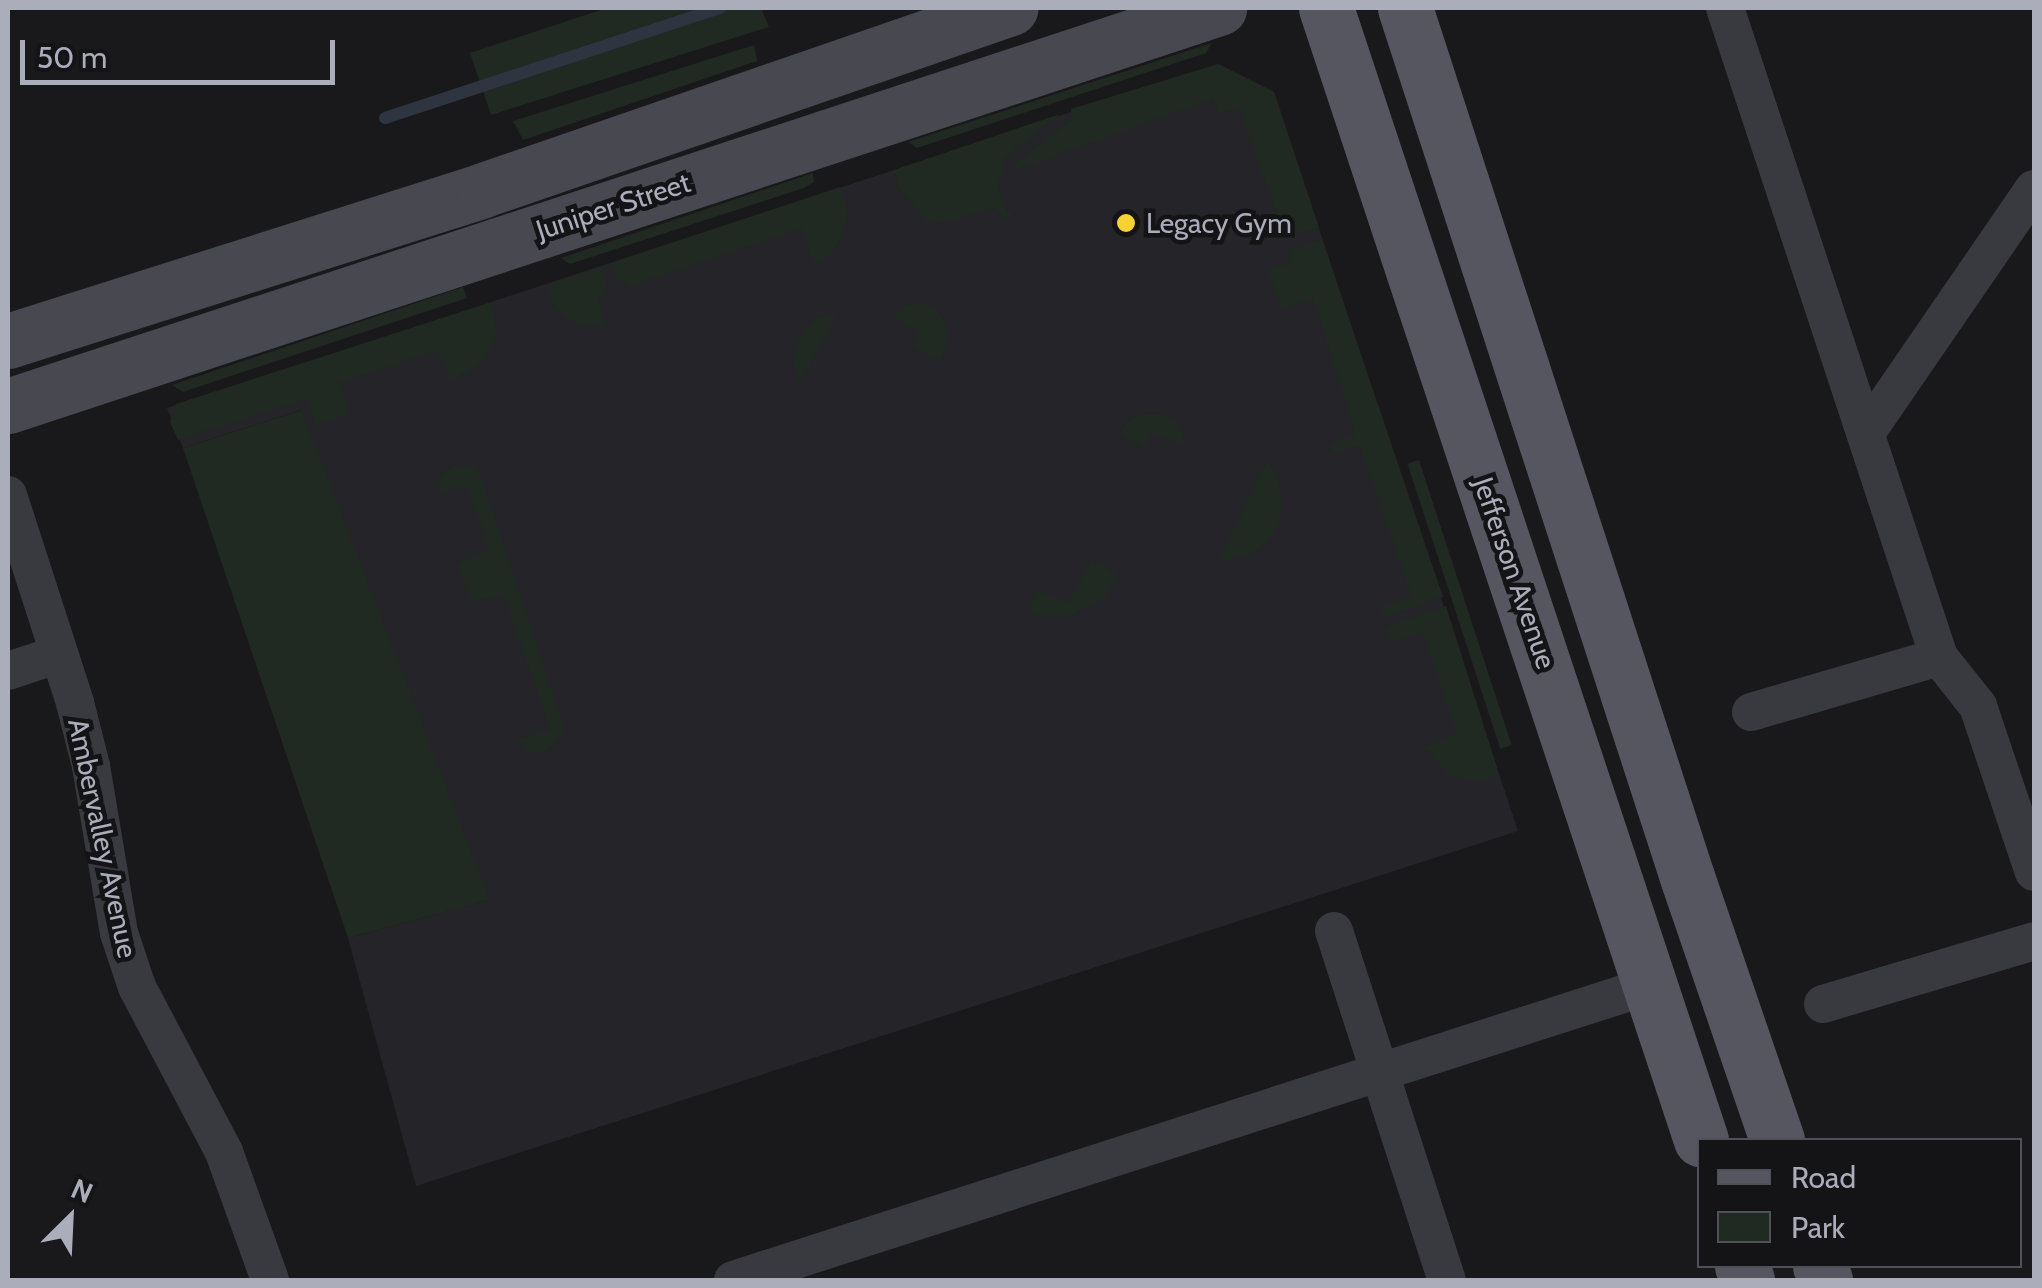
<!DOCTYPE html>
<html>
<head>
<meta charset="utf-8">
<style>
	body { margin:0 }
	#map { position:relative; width:2042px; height:1288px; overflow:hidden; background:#19191b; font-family:Cabin,sans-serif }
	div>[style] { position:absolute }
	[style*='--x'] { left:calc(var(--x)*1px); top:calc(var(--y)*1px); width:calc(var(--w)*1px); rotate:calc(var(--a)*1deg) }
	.built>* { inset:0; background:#252428 }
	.green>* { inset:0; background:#202922; transform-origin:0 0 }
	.stream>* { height:12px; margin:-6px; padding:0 6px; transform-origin:6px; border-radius:6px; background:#2e3540 }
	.street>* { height:38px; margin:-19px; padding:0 19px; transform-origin:19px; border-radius:19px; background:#393a40 }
	.secondary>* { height:55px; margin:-27.5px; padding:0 27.5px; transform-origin:27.5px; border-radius:27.5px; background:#474850 }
	.primary>* { height:55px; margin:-27.5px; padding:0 27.5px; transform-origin:27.5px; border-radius:27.5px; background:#55565f }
	.dots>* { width:28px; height:28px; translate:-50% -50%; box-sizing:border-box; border:5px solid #141316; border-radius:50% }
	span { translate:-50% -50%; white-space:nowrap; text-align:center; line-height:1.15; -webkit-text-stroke:9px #141316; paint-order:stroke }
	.street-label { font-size:28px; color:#abadbb }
	.poi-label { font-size:28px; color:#abadbb }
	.left { translate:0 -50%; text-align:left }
	.frame { position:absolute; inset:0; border:10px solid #abadbb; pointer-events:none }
	.legend { position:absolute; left:1697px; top:1138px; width:325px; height:130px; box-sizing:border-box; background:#141316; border:2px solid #505158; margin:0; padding:12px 18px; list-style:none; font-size:30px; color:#abadbb }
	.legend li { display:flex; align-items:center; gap:20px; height:50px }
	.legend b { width:50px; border:2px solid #505158 }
	.north { position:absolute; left:20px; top:1168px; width:100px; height:100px; -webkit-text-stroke:8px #141316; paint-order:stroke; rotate:24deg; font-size:28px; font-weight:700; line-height:40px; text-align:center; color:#abadbb }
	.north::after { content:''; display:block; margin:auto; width:35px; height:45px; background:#abadbb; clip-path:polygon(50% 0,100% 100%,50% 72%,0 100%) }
	.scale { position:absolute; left:20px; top:40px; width:315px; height:45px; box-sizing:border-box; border:5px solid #abadbb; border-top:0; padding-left:12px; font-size:30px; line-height:35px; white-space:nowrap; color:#abadbb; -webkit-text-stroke:8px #141316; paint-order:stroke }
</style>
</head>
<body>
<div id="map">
	<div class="built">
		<div style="clip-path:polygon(1218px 64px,1274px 92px,1518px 831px,416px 1186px,348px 938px,489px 900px,301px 410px,183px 448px,167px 408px)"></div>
	</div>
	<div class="green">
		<div style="clip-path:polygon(607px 8px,761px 8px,769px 27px,491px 115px,470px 53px)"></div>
		<div style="clip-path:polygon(1212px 43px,1206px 53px,917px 148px,908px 142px)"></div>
		<div style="clip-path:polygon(754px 45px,757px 61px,523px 140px,513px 121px)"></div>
		<div style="clip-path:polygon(1218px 64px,1274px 92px,1319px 228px,1285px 238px,1239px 107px,1220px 113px,1212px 99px,1016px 170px,1015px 163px,1072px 120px,1071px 109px)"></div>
		<div style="clip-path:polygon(1060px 114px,1002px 161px,1004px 172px,997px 184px,1007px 212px,1016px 214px,1004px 219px,994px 208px,941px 223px,926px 220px,898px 187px,894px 170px)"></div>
		<div style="clip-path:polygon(813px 173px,814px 182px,804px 188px,570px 264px,561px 258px)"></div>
		<div style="clip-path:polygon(840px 187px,848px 209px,845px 230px,831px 255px,817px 261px,812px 261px,802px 228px,630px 287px,616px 279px,611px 263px)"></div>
		<div style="clip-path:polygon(1322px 239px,1443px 597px,1383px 618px,1380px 608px,1411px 595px,1360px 446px,1333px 454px,1329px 444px,1356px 435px,1313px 298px,1282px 310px,1267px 270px,1292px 262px,1290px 250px)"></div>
		<div style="clip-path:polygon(603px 267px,607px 288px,599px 299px,605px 326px,579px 325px,562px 315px,552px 303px,547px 285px)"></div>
		<div style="clip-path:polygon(463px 287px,467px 298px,183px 392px,172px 385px)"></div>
		<div style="clip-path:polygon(492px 302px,497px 332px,491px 348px,481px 364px,451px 381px,438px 351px,340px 383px,350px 413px,315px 425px,306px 399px,178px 440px,170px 422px,176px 404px)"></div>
		<div style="clip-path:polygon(918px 302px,935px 309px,944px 321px,948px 334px,942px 360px,912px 347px,918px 331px,892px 317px,905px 306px)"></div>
		<div style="clip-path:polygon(833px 314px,836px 317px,799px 384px,793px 360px,799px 338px,814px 319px)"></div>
		<div style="clip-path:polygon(302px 410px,490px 900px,348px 938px,183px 448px)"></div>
		<div style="clip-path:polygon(1143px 413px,1162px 414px,1180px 425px,1184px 433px,1181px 445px,1152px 433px,1144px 449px,1119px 433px,1131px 418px)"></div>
		<div style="clip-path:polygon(1268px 458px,1281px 489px,1282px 517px,1271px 539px,1255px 552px,1217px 563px)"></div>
		<div style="left:1419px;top:460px;width:300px;height:12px;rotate:72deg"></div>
		<div style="clip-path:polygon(453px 466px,473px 466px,480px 474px,564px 727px,559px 741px,543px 753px,531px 752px,516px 740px,550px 729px,503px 594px,472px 602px,457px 564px,489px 550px,467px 486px,440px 493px,438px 478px)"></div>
		<div style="clip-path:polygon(1091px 559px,1118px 575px,1106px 597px,1067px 617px,1048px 618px,1029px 610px,1036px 591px,1068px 603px)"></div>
		<div style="clip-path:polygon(1446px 606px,1499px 774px,1480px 781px,1448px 775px,1424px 747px,1457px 734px,1423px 632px,1391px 641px,1386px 627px)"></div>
	</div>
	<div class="stream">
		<div style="--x:385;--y:118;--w:353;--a:-18.2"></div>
	</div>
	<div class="street">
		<div style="--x:1725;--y:8;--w:683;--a:71.75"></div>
		<div style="--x:1939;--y:657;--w:63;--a:51.5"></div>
		<div style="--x:1978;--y:706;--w:175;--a:71.4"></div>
		<div style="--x:1866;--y:433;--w:296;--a:-55.5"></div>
		<div style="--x:8;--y:495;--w:219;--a:72.1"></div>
		<div style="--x:75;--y:703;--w:65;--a:75.7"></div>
		<div style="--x:91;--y:766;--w:169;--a:80.5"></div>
		<div style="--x:119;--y:933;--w:57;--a:71.6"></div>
		<div style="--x:137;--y:987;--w:187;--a:62.2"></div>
		<div style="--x:224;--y:1152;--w:136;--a:70.2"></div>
		<div style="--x:8;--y:671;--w:54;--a:-18.4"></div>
		<div style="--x:1751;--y:712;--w:196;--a:-16.3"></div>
		<div style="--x:1334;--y:931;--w:367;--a:72.1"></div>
		<div style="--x:1823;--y:1004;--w:220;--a:-16.6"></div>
		<div style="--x:733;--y:1280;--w:964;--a:-17.81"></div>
	</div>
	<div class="secondary">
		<div style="--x:8;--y:341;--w:498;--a:-17.6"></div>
		<div style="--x:483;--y:190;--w:558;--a:-19.02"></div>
		<div style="--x:8;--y:406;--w:1275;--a:-18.19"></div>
	</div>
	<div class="primary">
		<div style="--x:1326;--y:8;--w:1192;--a:71.67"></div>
		<div style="--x:1405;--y:8;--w:914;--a:72.02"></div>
		<div style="--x:1687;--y:877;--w:278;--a:71.1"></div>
		<div style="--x:1742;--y:1266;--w:15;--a:70"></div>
		<div style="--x:1820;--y:1266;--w:15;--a:70"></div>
	</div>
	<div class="dots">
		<div style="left:1126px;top:223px;background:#f8d133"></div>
	</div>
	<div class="street-label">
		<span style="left:613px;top:206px;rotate:-18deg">Juniper Street</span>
		<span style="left:1515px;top:573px;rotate:71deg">Jefferson Avenue</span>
		<span style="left:103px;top:838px;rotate:78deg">Ambervalley Avenue</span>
	</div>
	<div class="poi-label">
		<span class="left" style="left:1146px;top:223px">Legacy Gym</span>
	</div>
	<div class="frame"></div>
	<ul class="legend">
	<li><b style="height:12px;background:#55565f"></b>Road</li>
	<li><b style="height:28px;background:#202922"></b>Park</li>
	</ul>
	<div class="north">N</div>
	<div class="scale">50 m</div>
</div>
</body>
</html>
